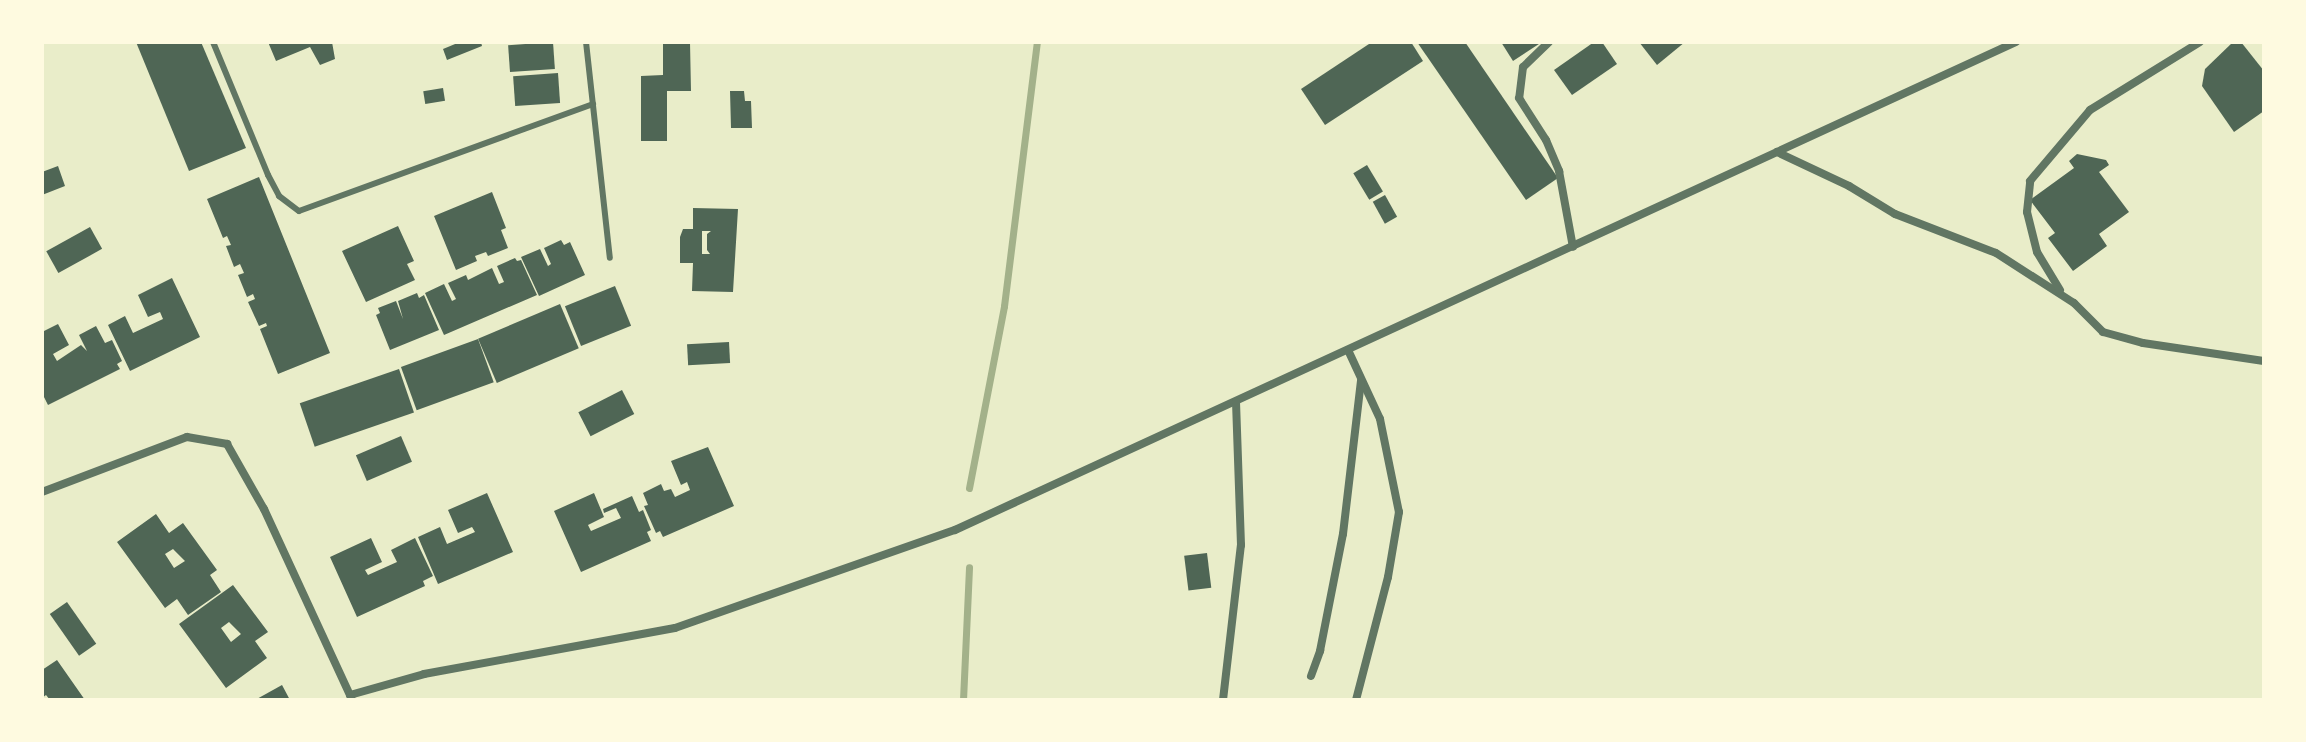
<!DOCTYPE html>
<html>
<head>
<meta charset="utf-8">
<style>
	body { margin:0 }
	#map { position:relative; width:2306px; height:742px; overflow:hidden; background:#e9edc9; font-family:Quicksand,sans-serif }
	div>[style] { position:absolute }
	[style*='--x'] { left:calc(var(--x)*1px); top:calc(var(--y)*1px); width:calc(var(--w)*1px); rotate:calc(var(--a)*1deg) }
	.stream>* { height:7px; margin:-3.5px; padding:0 3.5px; transform-origin:3.5px; border-radius:3.5px; background:#a3b18a }
	.building>* { inset:0; background:#4f6655; transform-origin:0 0 }
	.service>* { height:6px; margin:-3px; padding:0 3px; transform-origin:3px; border-radius:3px; background:#617663 }
	.minor>* { height:8px; margin:-4px; padding:0 4px; transform-origin:4px; border-radius:4px; background:#617663 }
	span { translate:-50% -50%; white-space:nowrap; text-align:center; line-height:1.15; -webkit-text-stroke:8px #fefae0; paint-order:stroke }
	.frame { position:absolute; inset:0; border:44px solid #fefae0; pointer-events:none }
</style>
</head>
<body>
<div id="map">
	<div class="stream">
		<div style="--x:969;--y:488;--w:185;--a:-79.1"></div>
		<div style="--x:1004;--y:306;--w:266;--a:-82.9"></div>
		<div style="--x:963;--y:700;--w:133;--a:-87.4"></div>
	</div>
	<div class="building">
		<div style="clip-path:polygon(136px 42px,201px 42px,246px 148px,189px 171px)"></div>
		<div style="clip-path:polygon(268px 42px,332px 42px,335px 59px,320px 65px,310px 47px,276px 61px)"></div>
		<div style="clip-path:polygon(460px 42px,481px 42px,482px 46px,447px 60px,443px 49px)"></div>
		<div style="left:553px;top:42px;width:27px;height:45px;rotate:86deg"></div>
		<div style="clip-path:polygon(663px 42px,690px 42px,691px 91px,667px 91px,667px 141px,641px 141px,641px 76px,663px 75px)"></div>
		<div style="clip-path:polygon(1372px 42px,1411px 42px,1423px 61px,1325px 125px,1301px 89px)"></div>
		<div style="clip-path:polygon(1417px 42px,1465px 42px,1558px 178px,1526px 200px)"></div>
		<div style="clip-path:polygon(1501px 42px,1542px 42px,1513px 61px)"></div>
		<div style="clip-path:polygon(1594px 42px,1602px 42px,1617px 64px,1572px 95px,1554px 70px)"></div>
		<div style="clip-path:polygon(1639px 42px,1685px 42px,1657px 65px)"></div>
		<div style="clip-path:polygon(2233px 42px,2241px 42px,2264px 71px,2264px 111px,2234px 132px,2202px 86px,2205px 69px)"></div>
		<div style="left:558px;top:73px;width:30px;height:45px;rotate:86deg"></div>
		<div style="left:443px;top:88px;width:13px;height:20px;rotate:81deg"></div>
		<div style="clip-path:polygon(730px 91px,744px 91px,745px 101px,751px 101px,752px 128px,731px 128px)"></div>
		<div style="clip-path:polygon(2077px 154px,2106px 160px,2109px 165px,2099px 172px,2129px 212px,2099px 234px,2107px 246px,2073px 271px,2048px 238px,2055px 233px,2030px 200px,2074px 168px,2069px 161px)"></div>
		<div style="left:1367px;top:165px;width:31px;height:16px;rotate:59deg"></div>
		<div style="clip-path:polygon(58px 166px,65px 186px,42px 195px,42px 172px)"></div>
		<div style="clip-path:polygon(259px 177px,330px 353px,278px 374px,260px 329px,267px 326px,266px 323px,259px 326px,248px 302px,255px 299px,253px 294px,247px 297px,238px 275px,244px 273px,240px 264px,234px 267px,226px 246px,231px 245px,227px 236px,223px 238px,207px 199px)"></div>
		<div style="clip-path:polygon(492px 192px,506px 228px,501px 230px,508px 248px,488px 256px,486px 252px,475px 256px,477px 261px,456px 270px,434px 216px)"></div>
		<div style="left:1385px;top:195px;width:25px;height:14px;rotate:61deg"></div>
		<div style="clip-path:polygon(evenodd,693px 208px,738px 209px,733px 292px,692px 291px,693px 263px,680px 263px,680px 237px,683px 229px,693px 229px,693px 208px,702px 231px,711px 231px,707px 234px,707px 250px,710px 254px,702px 254px,702px 231px)"></div>
		<div style="clip-path:polygon(398px 226px,414px 261px,407px 264px,415px 280px,366px 302px,342px 251px)"></div>
		<div style="left:90px;top:227px;width:25px;height:50px;rotate:61deg"></div>
		<div style="clip-path:polygon(561px 240px,564px 245px,570px 242px,585px 275px,539px 296px,521px 257px,540px 249px,548px 266px,551px 264px,544px 248px)"></div>
		<div style="clip-path:polygon(515px 258px,517px 261px,521px 260px,537px 295px,444px 335px,425px 293px,444px 284px,452px 301px,456px 299px,448px 283px,466px 275px,468px 280px,492px 268px,499px 284px,504px 282px,497px 266px)"></div>
		<div style="clip-path:polygon(172px 278px,200px 337px,130px 371px,108px 325px,125px 316px,133px 333px,163px 319px,160px 312px,148px 317px,138px 295px)"></div>
		<div style="left:615px;top:286px;width:43px;height:54px;rotate:68deg"></div>
		<div style="clip-path:polygon(417px 293px,419px 298px,424px 295px,439px 330px,390px 350px,376px 315px,380px 313px,378px 308px,396px 301px,403px 319px,398px 301px)"></div>
		<div style="left:560px;top:304px;width:48px;height:89px;rotate:67deg"></div>
		<div style="clip-path:polygon(58px 324px,69px 345px,53px 354px,57px 361px,81px 345px,87px 351px,79px 335px,96px 326px,105px 343px,112px 340px,122px 361px,117px 364px,120px 369px,48px 405px,42px 393px,42px 332px)"></div>
		<div style="left:478px;top:339px;width:46px;height:82px;rotate:70deg"></div>
		<div style="left:729px;top:342px;width:21px;height:42px;rotate:87deg"></div>
		<div style="left:399px;top:369px;width:46px;height:105px;rotate:71deg"></div>
		<div style="left:622px;top:390px;width:27px;height:49px;rotate:63deg"></div>
		<div style="left:401px;top:436px;width:28px;height:49px;rotate:67deg"></div>
		<div style="clip-path:polygon(708px 447px,734px 506px,663px 537px,660px 531px,656px 533px,644px 506px,648px 505px,643px 493px,661px 484px,664px 491px,671px 489px,675px 497px,690px 490px,687px 482px,681px 485px,671px 461px)"></div>
		<div style="clip-path:polygon(487px 493px,513px 552px,438px 584px,418px 537px,440px 527px,447px 544px,475px 532px,472px 527px,458px 533px,448px 510px)"></div>
		<div style="clip-path:polygon(594px 493px,604px 517px,588px 525px,591px 531px,621px 518px,616px 508px,604px 513px,603px 509px,632px 496px,639px 512px,643px 510px,651px 530px,647px 532px,651px 541px,581px 572px,554px 511px)"></div>
		<div style="clip-path:polygon(evenodd,156px 514px,169px 533px,183px 523px,217px 570px,210px 575px,221px 592px,188px 615px,177px 599px,165px 608px,117px 542px,156px 514px,173px 549px,185px 561px,174px 568px,165px 554px,173px 549px)"></div>
		<div style="clip-path:polygon(371px 538px,382px 562px,365px 570px,368px 575px,397px 562px,391px 550px,415px 538px,433px 576px,423px 581px,425px 586px,357px 617px,330px 557px)"></div>
		<div style="left:1207px;top:553px;width:35px;height:23px;rotate:83deg"></div>
		<div style="clip-path:polygon(evenodd,233px 585px,268px 632px,255px 641px,267px 658px,226px 688px,179px 624px,233px 585px,229px 622px,241px 634px,231px 642px,221px 628px,229px 622px)"></div>
		<div style="left:67px;top:602px;width:51px;height:21px;rotate:55deg"></div>
		<div style="clip-path:polygon(57px 660px,85px 700px,50px 700px,46px 695px,42px 698px,42px 670px)"></div>
		<div style="clip-path:polygon(282px 685px,290px 700px,255px 700px)"></div>
	</div>
	<div class="service">
		<div style="--x:213;--y:42;--w:144;--a:67.5"></div>
		<div style="--x:268;--y:175;--w:24;--a:62"></div>
		<div style="--x:279;--y:196;--w:25;--a:37"></div>
		<div style="--x:299;--y:211;--w:313;--a:-20"></div>
		<div style="--x:586;--y:42;--w:217;--a:83.7"></div>
	</div>
	<div class="minor">
		<div style="--x:1549;--y:42;--w:36;--a:136"></div>
		<div style="--x:1523;--y:67;--w:31;--a:97"></div>
		<div style="--x:1519;--y:98;--w:50;--a:57.3"></div>
		<div style="--x:1546;--y:140;--w:34;--a:67"></div>
		<div style="--x:1559;--y:171;--w:77;--a:79.6"></div>
		<div style="--x:1777;--y:152;--w:80;--a:25.3"></div>
		<div style="--x:1849;--y:186;--w:54;--a:31.3"></div>
		<div style="--x:1895;--y:214;--w:108;--a:21.1"></div>
		<div style="--x:1996;--y:253;--w:93;--a:32.7"></div>
		<div style="--x:2074;--y:303;--w:41;--a:45"></div>
		<div style="--x:2103;--y:332;--w:41;--a:15.4"></div>
		<div style="--x:2143;--y:343;--w:122;--a:8.5"></div>
		<div style="--x:2060;--y:290;--w:44;--a:-121.2"></div>
		<div style="--x:2037;--y:252;--w:41;--a:-104"></div>
		<div style="--x:2027;--y:212;--w:31;--a:-84"></div>
		<div style="--x:2030;--y:181;--w:93;--a:-49.8"></div>
		<div style="--x:2090;--y:110;--w:129;--a:-31.7"></div>
		<div style="--x:1348;--y:350;--w:76;--a:65.1"></div>
		<div style="--x:1380;--y:419;--w:95;--a:78.5"></div>
		<div style="--x:1399;--y:512;--w:66;--a:99.6"></div>
		<div style="--x:1388;--y:577;--w:127;--a:104.6"></div>
		<div style="--x:42;--y:492;--w:155;--a:-20.8"></div>
		<div style="--x:187;--y:437;--w:41;--a:9.9"></div>
		<div style="--x:227;--y:444;--w:75;--a:60.4"></div>
		<div style="--x:264;--y:509;--w:205;--a:65.2"></div>
		<div style="--x:1311;--y:676;--w:27;--a:-70"></div>
		<div style="--x:1320;--y:651;--w:119;--a:-78.9"></div>
		<div style="--x:1343;--y:534;--w:155;--a:-83.3"></div>
		<div style="--x:352;--y:700;--w:5;--a:-112"></div>
		<div style="--x:350;--y:695;--w:77;--a:-15.8"></div>
		<div style="--x:424;--y:674;--w:255;--a:-10.4"></div>
		<div style="--x:675;--y:628;--w:297;--a:-19.3"></div>
		<div style="--x:955;--y:530;--w:1168;--a:-24.7"></div>
		<div style="--x:1223;--y:700;--w:156;--a:-83.4"></div>
		<div style="--x:1241;--y:545;--w:143;--a:-92"></div>
	</div>
	<div class="frame"></div>
</div>
</body>
</html>
